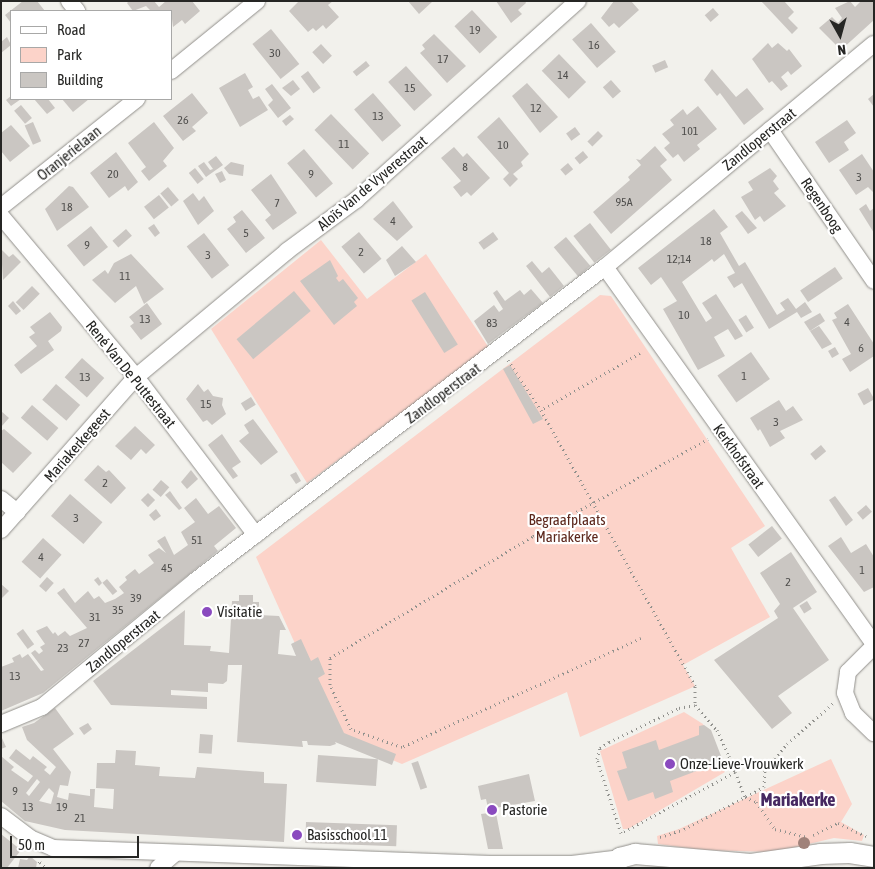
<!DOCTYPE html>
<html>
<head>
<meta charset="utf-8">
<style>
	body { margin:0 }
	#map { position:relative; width:875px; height:869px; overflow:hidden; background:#f2f1ec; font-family:"Asap Condensed",sans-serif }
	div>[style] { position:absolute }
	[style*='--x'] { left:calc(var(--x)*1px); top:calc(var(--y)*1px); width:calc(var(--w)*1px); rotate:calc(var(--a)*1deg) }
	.green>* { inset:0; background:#fcd3c9 }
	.building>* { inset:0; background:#cac6c2; transform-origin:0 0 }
	.path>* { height:3px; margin-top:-1.5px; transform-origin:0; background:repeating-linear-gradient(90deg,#91918d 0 1px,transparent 0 5px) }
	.roads { filter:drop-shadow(0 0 1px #918f8b) drop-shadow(0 0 1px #918f8b) }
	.minor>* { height:16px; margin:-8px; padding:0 8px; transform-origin:8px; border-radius:8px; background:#fff }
	.tertiary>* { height:20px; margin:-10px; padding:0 10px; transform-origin:10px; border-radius:10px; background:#fff }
	.trees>* { width:12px; height:12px; margin:-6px; border-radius:50%; background:#a0827a }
	.dots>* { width:14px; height:14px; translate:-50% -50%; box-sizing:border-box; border:2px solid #fff; border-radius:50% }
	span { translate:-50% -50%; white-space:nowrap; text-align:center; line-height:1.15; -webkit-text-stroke:4.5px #fff; paint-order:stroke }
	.number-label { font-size:12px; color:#4f4e4c }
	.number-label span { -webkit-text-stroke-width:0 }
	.street-label { font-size:15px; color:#262624 }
	.park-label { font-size:15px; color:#5c271c }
	.poi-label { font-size:15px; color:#262624 }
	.left { translate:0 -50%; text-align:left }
	.quarter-label { font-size:18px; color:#462861; font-weight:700 }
	.frame { position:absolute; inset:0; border:2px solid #262624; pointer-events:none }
	.legend { position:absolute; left:10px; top:10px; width:162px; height:90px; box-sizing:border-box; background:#fff; border:1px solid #a8a8a7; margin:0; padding:6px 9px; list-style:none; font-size:15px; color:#262624 }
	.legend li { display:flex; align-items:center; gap:10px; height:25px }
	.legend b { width:25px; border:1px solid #a8a8a7 }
	.north { position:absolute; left:815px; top:10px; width:50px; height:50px; -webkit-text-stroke:4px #fff; paint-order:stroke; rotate:173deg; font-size:14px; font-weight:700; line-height:20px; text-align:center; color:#262624 }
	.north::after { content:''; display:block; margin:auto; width:18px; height:22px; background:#262624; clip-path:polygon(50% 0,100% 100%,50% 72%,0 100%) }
	.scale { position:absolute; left:10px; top:836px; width:129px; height:22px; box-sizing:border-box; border:2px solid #262624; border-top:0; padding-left:6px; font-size:15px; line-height:18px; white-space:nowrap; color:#262624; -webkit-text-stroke:4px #fff; paint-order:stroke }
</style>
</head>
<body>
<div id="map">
	<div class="green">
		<div style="clip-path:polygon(321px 240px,367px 299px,426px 254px,489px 348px,307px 483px,211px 329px)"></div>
		<div style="clip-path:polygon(600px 295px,611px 296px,765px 526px,731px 548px,770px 617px,683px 665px,695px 686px,691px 688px,580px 737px,567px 692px,402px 764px,337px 737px,256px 557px)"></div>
		<div style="clip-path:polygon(684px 712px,703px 724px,725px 772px,628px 829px,623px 829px,600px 751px)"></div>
		<div style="clip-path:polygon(831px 759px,852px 804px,841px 822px,864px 835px,862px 841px,834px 838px,775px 852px,702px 850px,658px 844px,657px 836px,679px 829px)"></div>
	</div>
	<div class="building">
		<div style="clip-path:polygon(23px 1px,37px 1px,45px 11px,11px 11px,11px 23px,5px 15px)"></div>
		<div style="clip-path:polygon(129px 1px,154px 1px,159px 7px,166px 1px,192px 1px,200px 11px,185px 24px,182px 20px,173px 27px,171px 11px,151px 11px,146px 6px,133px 11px,127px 3px)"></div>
		<div style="clip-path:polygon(299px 1px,333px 1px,328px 5px,339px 17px,326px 29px,323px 25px,316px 31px,313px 28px,308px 32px,289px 11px)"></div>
		<div style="clip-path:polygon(408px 1px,433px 1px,419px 14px)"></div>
		<div style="clip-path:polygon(496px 1px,525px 1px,526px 3px,518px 10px,522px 14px,511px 23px)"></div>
		<div style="clip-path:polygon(614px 1px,631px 1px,639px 10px,619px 28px,614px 23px,609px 27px,601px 18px)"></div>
		<div style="clip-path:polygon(761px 1px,784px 1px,794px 12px,788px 18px,798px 28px,792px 34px)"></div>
		<div style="clip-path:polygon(850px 1px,855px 7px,861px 1px,874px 1px,874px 20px,841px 50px,819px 28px,832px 17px,838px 23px,842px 18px,835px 8px)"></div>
		<div style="left:713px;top:8px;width:9px;height:11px;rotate:49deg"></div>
		<div style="left:472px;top:10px;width:37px;height:24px;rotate:47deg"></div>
		<div style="left:591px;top:23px;width:38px;height:25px;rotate:49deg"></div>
		<div style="left:271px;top:29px;width:45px;height:24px;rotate:51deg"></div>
		<div style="clip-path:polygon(434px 34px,466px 66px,447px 83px,420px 53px,425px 49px,422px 45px)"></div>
		<div style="clip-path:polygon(7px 37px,11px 45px,1px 53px,1px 42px)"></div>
		<div style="clip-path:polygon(768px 43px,772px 48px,778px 43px,787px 51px,789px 49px,802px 66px,791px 75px,788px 71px,781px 77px,788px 86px,781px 91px,772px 81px,769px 83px,752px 59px)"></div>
		<div style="left:321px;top:44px;width:16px;height:12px;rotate:47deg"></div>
		<div style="left:559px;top:54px;width:39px;height:24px;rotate:46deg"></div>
		<div style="left:665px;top:60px;width:8px;height:14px;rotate:67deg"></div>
		<div style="left:366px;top:61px;width:6px;height:17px;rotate:51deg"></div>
		<div style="left:406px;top:66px;width:39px;height:24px;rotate:48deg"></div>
		<div style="clip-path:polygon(712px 69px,736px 97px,747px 88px,764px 109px,744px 125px,720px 93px,717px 96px,704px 80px)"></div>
		<div style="left:308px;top:71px;width:21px;height:9px;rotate:53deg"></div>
		<div style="clip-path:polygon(245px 73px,253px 87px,248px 90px,253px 99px,259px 96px,268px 110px,240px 127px,219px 88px)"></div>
		<div style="clip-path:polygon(293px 80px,300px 89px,291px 96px,282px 88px)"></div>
		<div style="left:611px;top:80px;width:15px;height:11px;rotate:48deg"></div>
		<div style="clip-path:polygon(527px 83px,558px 117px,540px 133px,512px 96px)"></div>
		<div style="clip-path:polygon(272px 84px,291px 108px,278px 118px,268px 105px,273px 100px,265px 89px)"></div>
		<div style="clip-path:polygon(192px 93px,208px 113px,192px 127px,196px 131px,183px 141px,163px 116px)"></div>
		<div style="left:373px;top:93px;width:43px;height:25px;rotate:49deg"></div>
		<div style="clip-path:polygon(874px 94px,874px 107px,868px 99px)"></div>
		<div style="clip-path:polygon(11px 96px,11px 99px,21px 99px,11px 106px,6px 100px)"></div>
		<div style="clip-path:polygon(34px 99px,48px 99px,55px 108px,47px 114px)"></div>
		<div style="clip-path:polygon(62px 99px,89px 99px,73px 112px)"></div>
		<div style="left:21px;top:105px;width:17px;height:9px;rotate:50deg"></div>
		<div style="clip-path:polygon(698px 106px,717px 129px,697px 145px,700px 149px,684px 162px,678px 154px,673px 158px,664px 148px,670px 143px,662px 134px,674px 125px,670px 120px,683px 109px,687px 115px)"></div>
		<div style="left:331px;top:114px;width:55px;height:23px;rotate:46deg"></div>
		<div style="clip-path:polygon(290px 115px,294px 119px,286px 126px,282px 121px)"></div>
		<div style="clip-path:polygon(499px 117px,529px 154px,521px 162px,523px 166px,513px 174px,518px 179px,510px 187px,503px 179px,509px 173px,477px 137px)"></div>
		<div style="clip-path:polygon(847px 120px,856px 133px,844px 142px,849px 150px,829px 163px,815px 142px)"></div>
		<div style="left:33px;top:122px;width:21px;height:9px;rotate:67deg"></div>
		<div style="clip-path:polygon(154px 122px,174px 148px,163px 161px,167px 166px,149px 181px,141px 171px,146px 167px,128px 143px)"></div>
		<div style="clip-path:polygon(11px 125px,30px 146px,10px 162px,1px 151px,1px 133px)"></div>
		<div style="left:575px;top:127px;width:9px;height:11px;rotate:54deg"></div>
		<div style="left:598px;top:131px;width:7px;height:15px;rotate:45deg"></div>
		<div style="clip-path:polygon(655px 146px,667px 160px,660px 166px,672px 180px,611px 234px,593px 212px,630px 180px,628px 177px,641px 165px,636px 159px,640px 160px)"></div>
		<div style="clip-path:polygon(454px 147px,463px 157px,467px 153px,490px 178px,471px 196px,467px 192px,461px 197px,453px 187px,461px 181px,441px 158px)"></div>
		<div style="left:304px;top:149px;width:45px;height:22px;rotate:50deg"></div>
		<div style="left:583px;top:151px;width:8px;height:11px;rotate:50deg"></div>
		<div style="clip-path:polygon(116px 152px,138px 182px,128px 191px,125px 186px,109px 198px,90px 173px)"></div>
		<div style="clip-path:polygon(862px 154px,874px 172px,874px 193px,868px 187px,856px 195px,839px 170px)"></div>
		<div style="clip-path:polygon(216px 156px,223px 165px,206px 177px,198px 166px,204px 162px,210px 170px,213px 169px,208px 162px)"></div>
		<div style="clip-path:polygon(231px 162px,244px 165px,243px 176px,229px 174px,224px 168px)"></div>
		<div style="left:568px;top:163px;width:8px;height:10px;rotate:50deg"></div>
		<div style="left:195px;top:168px;width:14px;height:8px;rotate:51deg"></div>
		<div style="clip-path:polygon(770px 168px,777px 176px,773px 181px,779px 189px,774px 193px,786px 206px,764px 222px,760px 216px,755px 220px,741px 197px,753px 190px,748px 182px)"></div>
		<div style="clip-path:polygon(222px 171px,226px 180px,220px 183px,215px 174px)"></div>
		<div style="clip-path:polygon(271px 174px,297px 213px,273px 230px,265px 220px,271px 215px,251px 190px)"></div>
		<div style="clip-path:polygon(69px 186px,73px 187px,89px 207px,57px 231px,45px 209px)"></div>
		<div style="left:168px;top:187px;width:17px;height:10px;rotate:50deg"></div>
		<div style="clip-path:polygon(193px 193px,199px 201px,204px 196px,214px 211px,198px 225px,183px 201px)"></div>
		<div style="left:159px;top:195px;width:16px;height:19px;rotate:52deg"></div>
		<div style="clip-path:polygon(393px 201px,413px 227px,397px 241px,373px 219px)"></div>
		<div style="clip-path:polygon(866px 204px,870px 211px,874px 208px,874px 233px,859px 209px)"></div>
		<div style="clip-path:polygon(714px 209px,728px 227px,720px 233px,739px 266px,745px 262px,777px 315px,785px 310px,780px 303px,788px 298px,796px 309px,805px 302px,812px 312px,801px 318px,797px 312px,769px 329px,742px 283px,734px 288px,727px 277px,735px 273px,724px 254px,714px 262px,712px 259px,682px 282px,706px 322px,712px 318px,702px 303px,716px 294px,743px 336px,735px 340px,728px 329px,714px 337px,725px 356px,698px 370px,663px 309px,677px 301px,661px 277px,651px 285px,638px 268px)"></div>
		<div style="clip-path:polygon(242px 210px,265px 238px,246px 253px,227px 229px,236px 222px,233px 217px)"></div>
		<div style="clip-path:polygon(742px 211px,757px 228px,748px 234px,735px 216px)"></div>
		<div style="left:590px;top:223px;width:34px;height:21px;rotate:52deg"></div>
		<div style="clip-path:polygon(154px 224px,160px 233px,155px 237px,148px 228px)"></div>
		<div style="left:91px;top:226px;width:27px;height:31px;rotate:51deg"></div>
		<div style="left:126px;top:229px;width:9px;height:18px;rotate:49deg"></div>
		<div style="left:359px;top:232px;width:35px;height:23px;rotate:50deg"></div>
		<div style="left:493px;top:232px;width:9px;height:18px;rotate:54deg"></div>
		<div style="left:204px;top:233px;width:41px;height:22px;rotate:52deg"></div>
		<div style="left:566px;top:237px;width:38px;height:16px;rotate:50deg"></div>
		<div style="clip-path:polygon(402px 246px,416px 262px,395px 276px,386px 260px)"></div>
		<div style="clip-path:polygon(1px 249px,9px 257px,13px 254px,21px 262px,3px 280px)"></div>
		<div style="clip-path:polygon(131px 254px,164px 289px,144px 304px,136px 286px,115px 303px,92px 280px,105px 270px,108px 274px,114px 263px)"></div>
		<div style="clip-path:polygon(330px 260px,338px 276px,336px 278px,339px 282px,343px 279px,358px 298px,354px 302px,357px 306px,334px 325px,300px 281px)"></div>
		<div style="clip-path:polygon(532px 261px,542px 273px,549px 267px,564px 286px,550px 297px,526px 266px)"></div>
		<div style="left:835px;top:267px;width:14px;height:42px;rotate:56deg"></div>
		<div style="left:32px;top:286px;width:11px;height:23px;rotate:45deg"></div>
		<div style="clip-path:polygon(531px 289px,543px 303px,488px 344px,474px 321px,494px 305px,499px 312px,503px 309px,493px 293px,497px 290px,505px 301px,520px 290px,524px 295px)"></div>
		<div style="left:294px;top:291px;width:26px;height:75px;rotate:50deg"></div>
		<div style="left:425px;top:292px;width:62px;height:16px;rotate:58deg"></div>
		<div style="clip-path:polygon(13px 301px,21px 311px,16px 315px,8px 306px)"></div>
		<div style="clip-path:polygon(147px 303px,162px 324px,141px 340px,130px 326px,134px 323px,129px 317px)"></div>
		<div style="clip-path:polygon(848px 304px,874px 344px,874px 356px,850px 372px,842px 359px,851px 354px,832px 320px,837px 318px,834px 313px)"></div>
		<div style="clip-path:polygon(50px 312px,62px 327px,61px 331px,48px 341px,54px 350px,21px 374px,14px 365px,37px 346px,29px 337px,35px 333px,30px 327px)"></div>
		<div style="clip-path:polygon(820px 313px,825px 321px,810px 331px,804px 322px)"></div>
		<div style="left:746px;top:315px;width:15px;height:9px;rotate:58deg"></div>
		<div style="clip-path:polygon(819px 326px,832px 344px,822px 349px,810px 331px)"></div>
		<div style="left:835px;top:347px;width:8px;height:8px;rotate:60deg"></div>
		<div style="left:751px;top:352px;width:33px;height:41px;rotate:55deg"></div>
		<div style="left:82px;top:358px;width:30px;height:26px;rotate:42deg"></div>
		<div style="clip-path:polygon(510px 365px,543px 419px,533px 424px,503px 369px)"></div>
		<div style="left:56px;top:384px;width:32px;height:21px;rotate:41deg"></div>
		<div style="clip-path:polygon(198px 384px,204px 392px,208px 389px,213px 396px,223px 398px,222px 405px,226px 414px,212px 425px,207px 420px,203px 422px,186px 399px)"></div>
		<div style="left:868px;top:388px;width:13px;height:12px;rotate:61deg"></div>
		<div style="left:251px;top:397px;width:9px;height:12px;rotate:58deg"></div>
		<div style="clip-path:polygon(779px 400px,786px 411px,793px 406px,803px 420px,780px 431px,785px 438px,770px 447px,760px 429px,758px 431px,750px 418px)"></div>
		<div style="left:32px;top:405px;width:35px;height:17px;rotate:41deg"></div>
		<div style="clip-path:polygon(1px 411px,9px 418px,1px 427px)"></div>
		<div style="clip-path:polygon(253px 419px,278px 452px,261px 465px,239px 441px,249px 433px,244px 425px)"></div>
		<div style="clip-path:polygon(135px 426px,155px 445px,146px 454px,141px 449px,131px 460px,115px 446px)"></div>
		<div style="clip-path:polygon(4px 429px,32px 453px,13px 473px,1px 462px,1px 431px)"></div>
		<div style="clip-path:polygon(222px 434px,241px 462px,232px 468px,238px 476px,233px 479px,208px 445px)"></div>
		<div style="left:821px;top:445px;width:8px;height:14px;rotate:50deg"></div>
		<div style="clip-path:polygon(98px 465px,106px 472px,109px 470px,126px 488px,111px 504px,84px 480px)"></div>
		<div style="clip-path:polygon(191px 470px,198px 479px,187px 489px,181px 482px)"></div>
		<div style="clip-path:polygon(296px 472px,301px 481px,296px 484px,290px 475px)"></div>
		<div style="left:161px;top:480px;width:11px;height:13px;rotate:41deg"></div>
		<div style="clip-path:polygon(170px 491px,182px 508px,179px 510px,165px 495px)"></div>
		<div style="left:148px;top:493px;width:10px;height:10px;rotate:45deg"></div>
		<div style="left:70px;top:494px;width:43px;height:29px;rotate:41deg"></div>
		<div style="clip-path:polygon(835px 496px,853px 520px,846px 526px,829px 500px)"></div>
		<div style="clip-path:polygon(196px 498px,208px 514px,219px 506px,236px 528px,214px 546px,218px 551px,43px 693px,1px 711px,1px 667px,14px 662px,12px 658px,20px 654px,22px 658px,28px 654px,41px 671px,44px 670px,31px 653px,35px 650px,39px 654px,43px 651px,40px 647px,45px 644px,36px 631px,47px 626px,53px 634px,55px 632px,58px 636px,65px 631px,70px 636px,87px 628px,57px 593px,64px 588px,75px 603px,88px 591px,94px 599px,99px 596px,105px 603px,115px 599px,124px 593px,119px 587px,127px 580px,125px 577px,135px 569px,139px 574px,154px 563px,148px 555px,159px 548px,166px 553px,157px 541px,165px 536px,174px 555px,188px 545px,181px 532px,195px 522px,184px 508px)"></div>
		<div style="left:866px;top:505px;width:9px;height:12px;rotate:49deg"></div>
		<div style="clip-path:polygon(156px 509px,161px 516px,154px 521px,149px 515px)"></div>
		<div style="left:772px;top:526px;width:16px;height:30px;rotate:52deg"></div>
		<div style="clip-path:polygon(841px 537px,851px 553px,866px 544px,874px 557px,874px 587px,864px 592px,828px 546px)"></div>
		<div style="left:43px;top:538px;width:25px;height:32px;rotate:42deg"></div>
		<div style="clip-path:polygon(791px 552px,817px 592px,793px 608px,829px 660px,778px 696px,792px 713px,772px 729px,714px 660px,778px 618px,774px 611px,780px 604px,760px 573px)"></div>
		<div style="left:47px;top:577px;width:9px;height:12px;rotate:41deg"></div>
		<div style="clip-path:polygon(98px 577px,102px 583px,99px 586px,94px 580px)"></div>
		<div style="left:107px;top:579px;width:16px;height:6px;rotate:50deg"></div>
		<div style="clip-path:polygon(1px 584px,9px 591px,1px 599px)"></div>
		<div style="clip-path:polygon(239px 595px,253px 595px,253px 602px,259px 602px,259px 615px,279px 616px,286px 630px,280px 630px,278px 654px,296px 656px,291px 644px,301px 639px,311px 661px,318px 657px,325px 674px,318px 678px,344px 733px,396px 754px,392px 765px,335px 742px,336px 744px,330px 746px,308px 745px,307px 741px,302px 741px,303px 747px,237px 742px,242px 665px,228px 665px,227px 681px,223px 684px,208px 683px,208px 692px,171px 690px,171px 695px,207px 697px,207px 709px,111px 705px,93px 681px,185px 610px,184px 645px,211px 646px,210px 651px,229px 653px,232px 601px,239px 601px)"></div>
		<div style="left:807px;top:601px;width:9px;height:9px;rotate:58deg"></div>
		<div style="left:23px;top:629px;width:19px;height:8px;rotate:54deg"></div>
		<div style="clip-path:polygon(evenodd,55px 708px,74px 734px,53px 749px,71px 772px,68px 786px,60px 785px,57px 797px,68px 800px,69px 793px,90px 796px,90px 789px,95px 789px,94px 807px,113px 809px,114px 789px,96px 788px,97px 763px,115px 763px,116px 750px,136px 751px,135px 765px,160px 767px,159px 776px,195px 778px,197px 767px,264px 772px,264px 783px,287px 784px,284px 842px,65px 830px,25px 821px,1px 801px,1px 756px,14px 767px,11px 770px,28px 782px,33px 776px,9px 758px,16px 749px,30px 760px,33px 756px,47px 767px,44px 770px,50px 775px,56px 767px,27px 740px,22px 727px,34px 723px,55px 708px,37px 779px,40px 782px,29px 796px,26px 793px,37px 779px,55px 708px,49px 788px,54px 793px,51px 804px,39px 801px,49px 788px)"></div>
		<div style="clip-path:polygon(88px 723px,92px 729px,84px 735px,79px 728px)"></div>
		<div style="clip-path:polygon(704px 725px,711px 730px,723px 761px,670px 781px,673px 792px,655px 799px,653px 792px,628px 801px,617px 771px,627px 768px,622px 752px,656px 740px,659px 750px,699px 735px,699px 726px)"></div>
		<div style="left:200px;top:734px;width:13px;height:19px;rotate:4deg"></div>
		<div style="clip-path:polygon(1px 736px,6px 747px,1px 749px)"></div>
		<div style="left:318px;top:755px;width:60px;height:27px;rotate:4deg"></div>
		<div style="left:418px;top:761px;width:28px;height:7px;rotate:71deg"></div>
		<div style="clip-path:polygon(529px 774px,535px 801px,495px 808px,503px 849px,488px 849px,481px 814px,489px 813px,486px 799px,481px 800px,478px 786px)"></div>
		<div style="left:306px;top:822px;width:91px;height:21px;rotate:2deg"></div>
		<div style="clip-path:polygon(1px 834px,21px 850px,7px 868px,1px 868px)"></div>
		<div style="clip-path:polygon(30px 856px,37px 862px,36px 868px,18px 868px,20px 859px,27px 860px)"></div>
	</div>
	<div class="path">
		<div style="--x:640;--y:353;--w:114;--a:150.1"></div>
		<div style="--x:541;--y:410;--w:316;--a:60.8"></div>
		<div style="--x:695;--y:686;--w:19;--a:90"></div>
		<div style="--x:508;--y:360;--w:60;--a:56.6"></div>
		<div style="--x:641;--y:638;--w:263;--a:155.5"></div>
		<div style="--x:402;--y:747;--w:54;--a:-160.6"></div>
		<div style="--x:351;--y:729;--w:49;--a:-115.5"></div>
		<div style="--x:330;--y:685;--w:27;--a:-90"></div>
		<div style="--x:330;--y:658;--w:237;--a:-31"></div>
		<div style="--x:533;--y:536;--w:200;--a:-29"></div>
		<div style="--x:735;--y:772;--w:129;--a:151.8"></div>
		<div style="--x:621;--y:833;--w:78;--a:-108"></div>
		<div style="--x:597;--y:759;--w:11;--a:-75"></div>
		<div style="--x:600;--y:748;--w:11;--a:-34"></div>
		<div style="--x:609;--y:742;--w:78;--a:-25.9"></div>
		<div style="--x:679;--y:708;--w:16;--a:-11"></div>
		<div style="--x:695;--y:705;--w:33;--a:49"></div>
		<div style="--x:717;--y:730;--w:29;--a:65"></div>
		<div style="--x:729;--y:756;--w:17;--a:69"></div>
		<div style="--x:735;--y:772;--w:27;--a:68"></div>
		<div style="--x:745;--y:797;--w:12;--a:24"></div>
		<div style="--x:756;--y:802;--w:33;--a:55"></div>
		<div style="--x:775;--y:829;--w:34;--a:14"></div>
		<div style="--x:813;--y:835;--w:28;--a:-26"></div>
		<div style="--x:838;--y:823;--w:31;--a:25"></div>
		<div style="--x:660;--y:837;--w:25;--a:-18"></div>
		<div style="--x:684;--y:829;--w:90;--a:-27.7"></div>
		<div style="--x:764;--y:787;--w:17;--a:-87"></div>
		<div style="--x:765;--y:770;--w:34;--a:-50"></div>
		<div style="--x:787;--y:744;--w:62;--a:-41.7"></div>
		<div style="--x:40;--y:862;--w:9;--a:41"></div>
		<div style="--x:38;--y:868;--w:9;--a:-77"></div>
	</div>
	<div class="roads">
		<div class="minor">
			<div style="--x:69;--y:1;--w:13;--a:51"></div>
			<div style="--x:171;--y:71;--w:111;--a:-39.1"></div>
			<div style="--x:770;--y:130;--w:183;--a:55.4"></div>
			<div style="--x:1;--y:207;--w:174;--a:-38.5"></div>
			<div style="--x:1;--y:216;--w:210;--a:50"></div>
			<div style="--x:136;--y:377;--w:198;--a:52.8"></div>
			<div style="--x:605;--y:267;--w:463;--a:54.5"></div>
			<div style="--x:1;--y:499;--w:21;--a:39"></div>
			<div style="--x:1;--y:530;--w:204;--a:-48.6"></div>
			<div style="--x:136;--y:377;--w:197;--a:-39.8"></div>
			<div style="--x:287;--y:251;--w:86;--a:-36.5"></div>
			<div style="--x:356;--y:200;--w:298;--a:-41.9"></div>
			<div style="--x:874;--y:646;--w:37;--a:135"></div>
			<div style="--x:848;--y:672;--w:21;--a:98"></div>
			<div style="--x:845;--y:693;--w:22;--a:68"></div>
			<div style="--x:853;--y:713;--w:29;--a:44"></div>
			<div style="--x:1;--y:724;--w:44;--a:-22.5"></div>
			<div style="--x:42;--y:707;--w:198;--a:-39.5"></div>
			<div style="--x:195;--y:581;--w:516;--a:-37.45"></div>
			<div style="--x:605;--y:267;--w:349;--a:-39.7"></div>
			<div style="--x:1;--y:816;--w:36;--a:37"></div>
			<div style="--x:30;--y:838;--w:25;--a:23"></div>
			<div style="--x:53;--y:848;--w:437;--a:2.1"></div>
			<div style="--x:490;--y:864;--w:82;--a:0"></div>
			<div style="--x:572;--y:864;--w:48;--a:-7.1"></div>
			<div style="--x:158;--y:868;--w:23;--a:-41"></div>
		</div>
		<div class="tertiary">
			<div style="--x:614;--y:868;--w:12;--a:-59"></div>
			<div style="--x:620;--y:858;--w:16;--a:-15"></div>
			<div style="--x:635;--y:854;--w:116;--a:4.9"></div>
			<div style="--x:751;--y:864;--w:71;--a:-8.1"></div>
			<div style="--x:821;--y:854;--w:29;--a:-2"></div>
			<div style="--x:850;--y:853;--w:24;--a:9"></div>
		</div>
	</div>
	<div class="trees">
		<div style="left:804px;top:843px"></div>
	</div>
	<div class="dots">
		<div style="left:207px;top:612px;background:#8a4abf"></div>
		<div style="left:670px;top:764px;background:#8a4abf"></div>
		<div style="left:492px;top:810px;background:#8a4abf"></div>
		<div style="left:297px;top:835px;background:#8a4abf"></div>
	</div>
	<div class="number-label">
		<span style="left:475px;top:31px">19</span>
		<span style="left:594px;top:46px">16</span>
		<span style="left:275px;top:54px">30</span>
		<span style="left:443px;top:60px">17</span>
		<span style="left:563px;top:76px">14</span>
		<span style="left:410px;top:89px">15</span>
		<span style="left:536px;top:109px">12</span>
		<span style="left:378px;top:117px">13</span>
		<span style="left:183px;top:121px">26</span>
		<span style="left:690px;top:132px">101</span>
		<span style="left:344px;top:145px">11</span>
		<span style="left:503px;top:146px">10</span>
		<span style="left:465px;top:168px">8</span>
		<span style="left:113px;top:175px">20</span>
		<span style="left:311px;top:175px">9</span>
		<span style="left:859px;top:178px">3</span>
		<span style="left:624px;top:203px">95A</span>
		<span style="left:277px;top:204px">7</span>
		<span style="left:67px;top:208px">18</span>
		<span style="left:393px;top:222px">4</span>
		<span style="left:246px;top:234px">5</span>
		<span style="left:706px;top:242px">18</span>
		<span style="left:87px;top:246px">9</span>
		<span style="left:361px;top:253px">2</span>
		<span style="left:208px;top:256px">3</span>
		<span style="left:679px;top:260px">12;14</span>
		<span style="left:125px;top:277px">11</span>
		<span style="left:684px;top:316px">10</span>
		<span style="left:145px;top:320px">13</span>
		<span style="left:847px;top:323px">4</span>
		<span style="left:492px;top:324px">83</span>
		<span style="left:861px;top:349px">6</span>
		<span style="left:744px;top:377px">1</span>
		<span style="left:85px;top:378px">13</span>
		<span style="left:206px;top:405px">15</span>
		<span style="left:776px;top:423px">3</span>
		<span style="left:105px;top:484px">2</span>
		<span style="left:76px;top:519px">3</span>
		<span style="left:197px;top:541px">51</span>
		<span style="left:41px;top:558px">4</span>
		<span style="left:167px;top:569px">45</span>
		<span style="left:862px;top:571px">1</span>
		<span style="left:788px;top:583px">2</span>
		<span style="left:136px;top:599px">39</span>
		<span style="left:118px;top:611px">35</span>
		<span style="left:95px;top:618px">31</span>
		<span style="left:84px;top:644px">27</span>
		<span style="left:63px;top:649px">23</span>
		<span style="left:15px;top:677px">13</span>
		<span style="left:15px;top:792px">9</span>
		<span style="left:28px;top:808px">13</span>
		<span style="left:62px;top:808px">19</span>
		<span style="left:80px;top:819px">21</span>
	</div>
	<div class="street-label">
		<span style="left:759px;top:139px;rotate:-39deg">Zandloperstraat</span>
		<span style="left:69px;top:153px;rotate:-39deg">Oranjerielaan</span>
		<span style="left:372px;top:183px;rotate:-40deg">Aloïs Van de Vyverestraat</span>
		<span style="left:822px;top:205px;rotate:56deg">Regenboog</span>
		<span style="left:131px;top:374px;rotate:51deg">René Van De Puttestraat</span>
		<span style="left:443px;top:393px;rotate:-37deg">Zandloperstraat</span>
		<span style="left:77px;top:445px;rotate:-49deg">Mariakerkegeest</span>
		<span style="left:739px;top:456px;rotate:54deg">Kerkhofstraat</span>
		<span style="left:123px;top:641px;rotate:-39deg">Zandloperstraat</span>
	</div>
	<div class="park-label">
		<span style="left:567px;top:528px">Begraafplaats<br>Mariakerke</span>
	</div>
	<div class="poi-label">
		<span class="left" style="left:217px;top:612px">Visitatie</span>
		<span class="left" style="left:680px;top:764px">Onze-Lieve-Vrouwkerk</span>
		<span class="left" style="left:502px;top:810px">Pastorie</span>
		<span class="left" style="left:307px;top:835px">Basisschool 11</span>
	</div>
	<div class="quarter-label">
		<span style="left:798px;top:800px">Mariakerke</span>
	</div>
	<div class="frame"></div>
	<ul class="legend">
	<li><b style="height:6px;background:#fff"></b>Road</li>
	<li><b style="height:14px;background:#fcd3c9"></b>Park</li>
	<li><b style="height:14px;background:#cac6c2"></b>Building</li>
	</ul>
	<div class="north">N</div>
	<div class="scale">50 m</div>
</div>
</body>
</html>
